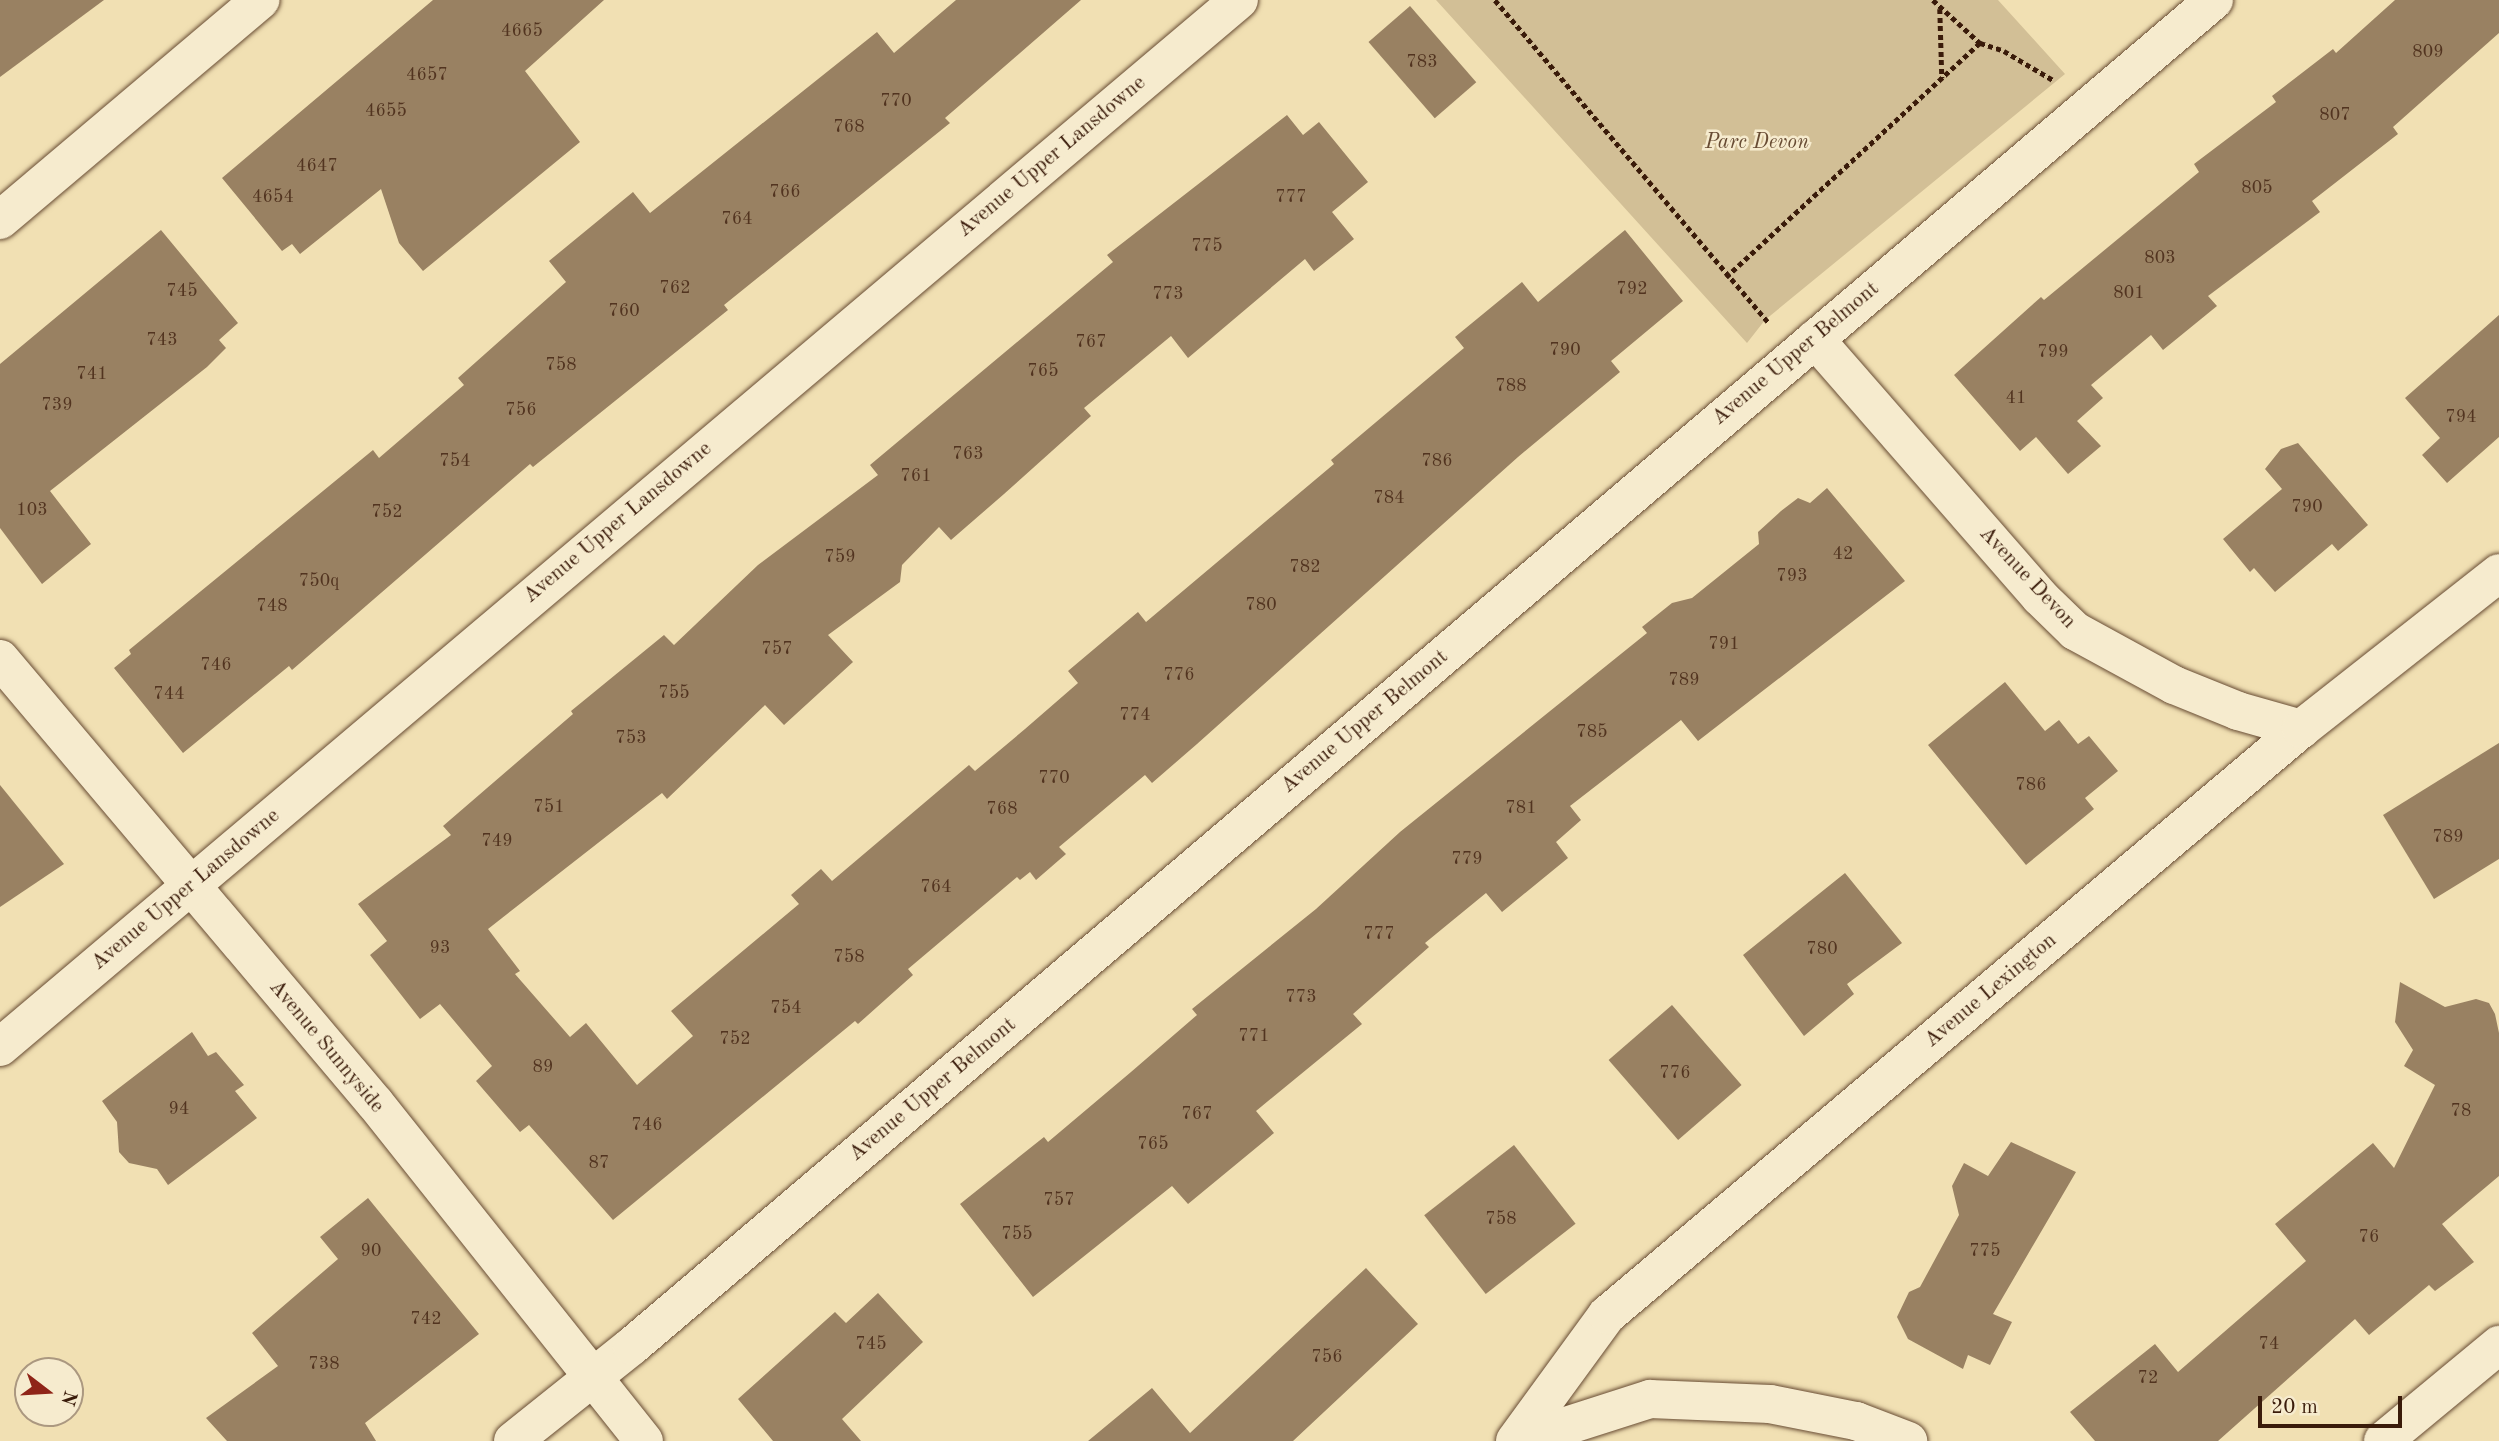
<!DOCTYPE html>
<html>
<head>
<meta charset="utf-8">
<style>
	body { margin:0 }
	#map { position:relative; width:2499px; height:1441px; overflow:hidden; background:#f1e0b3; font-family:"Old Standard TT",serif }
	div>[style] { position:absolute }
	[style*='--x'] { left:calc(var(--x)*1px); top:calc(var(--y)*1px); width:calc(var(--w)*1px); rotate:calc(var(--a)*1deg) }
	.green>* { inset:0; background:#d2bf96 }
	.building>* { inset:0; background:#998162; transform-origin:0 0 }
	.path>* { height:4.5px; margin-top:-2.25px; transform-origin:0; background:repeating-linear-gradient(90deg,#3a1b0a 0 5px,transparent 0 8.5px) }
	.roads { filter:drop-shadow(0 0 2px #684c34) drop-shadow(0 0 2px #684c34) }
	.minor>* { height:38px; margin:-19px; padding:0 19px; transform-origin:19px; border-radius:19px; background:#f6ebce }
	span { translate:-50% -50%; white-space:nowrap; text-align:center; line-height:1.15; -webkit-text-stroke:5px #f6ebce; paint-order:stroke }
	.number-label { font-size:18px; color:#523420 }
	.number-label span { -webkit-text-stroke-width:0 }
	.park-label { font-size:21px; color:#684c34; font-style:italic }
	.street-label { font-size:21px; color:#3a1b0a }
	.north { position:absolute; left:14px; top:1357px; width:70px; height:70px; box-sizing:border-box; background:#f6ebce; border:2px solid #ab9880; border-radius:50%; rotate:107deg; font-size:19px; font-weight:700; line-height:28px; text-align:center; color:#3a1b0a }
	.north::after { content:''; display:block; margin:auto; width:24px; height:32px; background:#8f2418; clip-path:polygon(50% 0,100% 100%,50% 72%,0 100%) }
	.scale { position:absolute; left:2258px; top:1396px; width:144px; height:32px; box-sizing:border-box; border:4px solid #3a1b0a; border-top:0; padding-left:9px; font-size:21px; line-height:24px; white-space:nowrap; color:#3a1b0a; -webkit-text-stroke:5px #f6ebce; paint-order:stroke }
</style>
</head>
<body>
<div id="map">
	<div class="green">
		<div style="clip-path:polygon(1436px 0,1998px 0,2065px 74px,1765px 320px,1747px 343px)"></div>
	</div>
	<div class="building">
		<div style="clip-path:polygon(0 0,104px 0,0 77px)"></div>
		<div style="clip-path:polygon(433px 0,604px 0,525px 71px,580px 142px,423px 271px,399px 243px,381px 189px,300px 254px,292px 244px,282px 251px,222px 178px)"></div>
		<div style="clip-path:polygon(956px 0,1081px 0,945px 118px,950px 123px,724px 305px,728px 310px,533px 467px,530px 464px,292px 670px,289px 666px,183px 753px,114px 668px,131px 654px,129px 650px,373px 450px,379px 458px,464px 385px,458px 378px,566px 282px,549px 261px,633px 192px,650px 213px,877px 32px,894px 53px)"></div>
		<div style="clip-path:polygon(2395px 0,2499px 0,2499px 33px,2393px 127px,2398px 134px,2312px 201px,2320px 212px,2208px 296px,2217px 306px,2163px 350px,2151px 335px,2091px 385px,2103px 398px,2077px 421px,2101px 446px,2068px 474px,2036px 437px,2020px 451px,1954px 375px,2041px 297px,2044px 300px,2199px 172px,2194px 164px,2276px 102px,2272px 96px,2333px 49px,2336px 53px)"></div>
		<div style="left:1410px;top:6px;width:101px;height:55px;rotate:49deg"></div>
		<div style="clip-path:polygon(1287px 115px,1303px 135px,1319px 122px,1368px 182px,1332px 212px,1354px 239px,1314px 271px,1305px 259px,1188px 358px,1171px 336px,1084px 408px,1091px 416px,1004px 494px,951px 540px,939px 527px,902px 565px,900px 582px,828px 635px,853px 662px,784px 725px,765px 705px,667px 799px,662px 793px,488px 929px,520px 971px,515px 974px,570px 1037px,586px 1023px,637px 1085px,693px 1036px,671px 1011px,799px 904px,791px 895px,821px 869px,832px 881px,969px 765px,975px 771px,1025px 729px,1078px 683px,1068px 671px,1138px 612px,1146px 622px,1334px 464px,1331px 460px,1464px 348px,1455px 337px,1522px 282px,1538px 302px,1625px 230px,1683px 301px,1611px 361px,1620px 372px,1518px 457px,1197px 744px,1152px 783px,1145px 775px,1059px 847px,1066px 854px,1036px 880px,1030px 872px,1020px 880px,1017px 877px,908px 969px,913px 975px,858px 1024px,855px 1021px,613px 1220px,529px 1125px,520px 1132px,476px 1081px,492px 1066px,440px 1004px,420px 1019px,370px 955px,387px 941px,358px 904px,451px 835px,443px 826px,573px 714px,571px 711px,664px 635px,674px 645px,758px 565px,878px 475px,870px 465px,1113px 262px,1107px 255px)"></div>
		<div style="clip-path:polygon(161px 230px,238px 323px,219px 340px,226px 348px,207px 367px,50px 491px,91px 544px,42px 584px,0 528px,0 364px)"></div>
		<div style="clip-path:polygon(2499px 315px,2499px 437px,2447px 483px,2422px 455px,2440px 438px,2405px 398px)"></div>
		<div style="clip-path:polygon(2298px 443px,2368px 525px,2338px 551px,2332px 544px,2275px 592px,2254px 568px,2250px 572px,2223px 539px,2282px 489px,2265px 469px,2281px 449px)"></div>
		<div style="clip-path:polygon(1827px 488px,1905px 581px,1698px 741px,1681px 720px,1570px 806px,1581px 820px,1556px 842px,1568px 858px,1502px 912px,1486px 893px,1425px 943px,1429px 947px,1353px 1014px,1362px 1024px,1256px 1111px,1274px 1133px,1188px 1204px,1172px 1186px,1033px 1297px,960px 1204px,1044px 1137px,1048px 1142px,1131px 1072px,1197px 1015px,1192px 1009px,1316px 909px,1400px 832px,1647px 633px,1642px 627px,1672px 603px,1692px 598px,1759px 544px,1758px 532px,1781px 511px,1798px 498px,1810px 503px)"></div>
		<div style="clip-path:polygon(2005px 682px,2045px 731px,2059px 720px,2078px 744px,2089px 736px,2118px 771px,2085px 798px,2094px 809px,2026px 865px,1928px 745px)"></div>
		<div style="clip-path:polygon(2499px 743px,2499px 859px,2434px 899px,2383px 815px)"></div>
		<div style="clip-path:polygon(0 785px,64px 864px,0 907px)"></div>
		<div style="clip-path:polygon(1845px 873px,1902px 943px,1847px 984px,1854px 994px,1804px 1036px,1743px 955px)"></div>
		<div style="clip-path:polygon(2400px 982px,2445px 1007px,2476px 999px,2489px 1003px,2495px 1014px,2499px 1033px,2499px 1176px,2442px 1224px,2474px 1262px,2435px 1291px,2429px 1285px,2369px 1335px,2355px 1319px,2218px 1441px,2095px 1441px,2070px 1412px,2155px 1344px,2178px 1372px,2306px 1261px,2275px 1224px,2373px 1143px,2394px 1168px,2435px 1085px,2404px 1066px,2413px 1050px,2395px 1022px)"></div>
		<div style="left:1672px;top:1005px;width:106px;height:84px;rotate:49deg"></div>
		<div style="clip-path:polygon(192px 1032px,208px 1056px,216px 1052px,244px 1085px,235px 1091px,257px 1118px,168px 1185px,157px 1169px,129px 1163px,119px 1152px,117px 1122px,102px 1101px)"></div>
		<div style="clip-path:polygon(2011px 1142px,2076px 1172px,1993px 1314px,2012px 1322px,1990px 1365px,1968px 1355px,1963px 1369px,1908px 1339px,1897px 1317px,1909px 1292px,1920px 1287px,1959px 1215px,1952px 1186px,1964px 1163px,1988px 1176px)"></div>
		<div style="left:1514px;top:1145px;width:100px;height:114px;rotate:52deg"></div>
		<div style="clip-path:polygon(368px 1198px,479px 1334px,365px 1423px,376px 1441px,227px 1441px,206px 1418px,278px 1366px,252px 1333px,338px 1259px,320px 1237px)"></div>
		<div style="clip-path:polygon(1366px 1268px,1418px 1324px,1293px 1441px,1088px 1441px,1152px 1388px,1190px 1433px)"></div>
		<div style="clip-path:polygon(878px 1293px,923px 1342px,842px 1419px,861px 1441px,773px 1441px,738px 1399px,835px 1312px,846px 1323px)"></div>
	</div>
	<div class="path">
		<div style="--x:1495;--y:0;--w:422;--a:49.7"></div>
		<div style="--x:1933;--y:0;--w:64;--a:42.5"></div>
		<div style="--x:1980;--y:43;--w:25;--a:18"></div>
		<div style="--x:2004;--y:51;--w:57;--a:30.6"></div>
		<div style="--x:1940;--y:9;--w:69;--a:88.3"></div>
		<div style="--x:1726;--y:277;--w:345;--a:-42.7"></div>
	</div>
	<div class="roads">
		<div class="minor">
			<div style="--x:0;--y:220;--w:341;--a:-40.2"></div>
			<div style="--x:1815;--y:339;--w:342;--a:48.9"></div>
			<div style="--x:2040;--y:597;--w:49;--a:44.2"></div>
			<div style="--x:2075;--y:631;--w:113;--a:28.6"></div>
			<div style="--x:2174;--y:685;--w:69;--a:22.1"></div>
			<div style="--x:2238;--y:711;--w:66;--a:15.9"></div>
			<div style="--x:0;--y:659;--w:581;--a:49.82"></div>
			<div style="--x:375;--y:1103;--w:432;--a:51.5"></div>
			<div style="--x:0;--y:1047;--w:1622;--a:-40.2"></div>
			<div style="--x:513;--y:1441;--w:152;--a:-38.6"></div>
			<div style="--x:632;--y:1346;--w:2077;--a:-40.39"></div>
			<div style="--x:1515;--y:1441;--w:156;--a:-53.9"></div>
			<div style="--x:1607;--y:1315;--w:908;--a:-40.18"></div>
			<div style="--x:2301;--y:729;--w:252;--a:-38.2"></div>
			<div style="--x:1519;--y:1441;--w:138;--a:-17.8"></div>
			<div style="--x:1650;--y:1399;--w:120;--a:2.4"></div>
			<div style="--x:1770;--y:1404;--w:88;--a:11.2"></div>
			<div style="--x:1856;--y:1421;--w:56;--a:21"></div>
			<div style="--x:2383;--y:1441;--w:151;--a:-39.6"></div>
		</div>
	</div>
	<div class="number-label">
		<span style="left:522px;top:31px">4665</span>
		<span style="left:2428px;top:52px">809</span>
		<span style="left:1422px;top:62px">783</span>
		<span style="left:427px;top:75px">4657</span>
		<span style="left:896px;top:101px">770</span>
		<span style="left:386px;top:111px">4655</span>
		<span style="left:2335px;top:115px">807</span>
		<span style="left:849px;top:127px">768</span>
		<span style="left:317px;top:166px">4647</span>
		<span style="left:2257px;top:188px">805</span>
		<span style="left:785px;top:192px">766</span>
		<span style="left:273px;top:197px">4654</span>
		<span style="left:1291px;top:197px">777</span>
		<span style="left:737px;top:219px">764</span>
		<span style="left:1207px;top:246px">775</span>
		<span style="left:2160px;top:258px">803</span>
		<span style="left:675px;top:288px">762</span>
		<span style="left:1632px;top:289px">792</span>
		<span style="left:182px;top:291px">745</span>
		<span style="left:2129px;top:293px">801</span>
		<span style="left:1168px;top:294px">773</span>
		<span style="left:624px;top:311px">760</span>
		<span style="left:162px;top:340px">743</span>
		<span style="left:1091px;top:342px">767</span>
		<span style="left:1565px;top:350px">790</span>
		<span style="left:2053px;top:352px">799</span>
		<span style="left:561px;top:365px">758</span>
		<span style="left:1043px;top:371px">765</span>
		<span style="left:92px;top:374px">741</span>
		<span style="left:1511px;top:386px">788</span>
		<span style="left:2016px;top:398px">41</span>
		<span style="left:57px;top:405px">739</span>
		<span style="left:521px;top:410px">756</span>
		<span style="left:2461px;top:417px">794</span>
		<span style="left:968px;top:454px">763</span>
		<span style="left:455px;top:461px">754</span>
		<span style="left:1437px;top:461px">786</span>
		<span style="left:916px;top:476px">761</span>
		<span style="left:1389px;top:498px">784</span>
		<span style="left:2307px;top:507px">790</span>
		<span style="left:32px;top:510px">103</span>
		<span style="left:387px;top:512px">752</span>
		<span style="left:1843px;top:554px">42</span>
		<span style="left:840px;top:557px">759</span>
		<span style="left:1305px;top:567px">782</span>
		<span style="left:1792px;top:576px">793</span>
		<span style="left:319px;top:581px">750q</span>
		<span style="left:1261px;top:605px">780</span>
		<span style="left:272px;top:606px">748</span>
		<span style="left:1724px;top:644px">791</span>
		<span style="left:777px;top:649px">757</span>
		<span style="left:216px;top:665px">746</span>
		<span style="left:1179px;top:675px">776</span>
		<span style="left:1684px;top:680px">789</span>
		<span style="left:674px;top:693px">755</span>
		<span style="left:169px;top:694px">744</span>
		<span style="left:1135px;top:715px">774</span>
		<span style="left:1592px;top:732px">785</span>
		<span style="left:631px;top:738px">753</span>
		<span style="left:1054px;top:778px">770</span>
		<span style="left:2031px;top:785px">786</span>
		<span style="left:549px;top:807px">751</span>
		<span style="left:1521px;top:808px">781</span>
		<span style="left:1002px;top:809px">768</span>
		<span style="left:2448px;top:837px">789</span>
		<span style="left:497px;top:841px">749</span>
		<span style="left:1467px;top:859px">779</span>
		<span style="left:936px;top:887px">764</span>
		<span style="left:1379px;top:934px">777</span>
		<span style="left:440px;top:948px">93</span>
		<span style="left:1822px;top:949px">780</span>
		<span style="left:849px;top:957px">758</span>
		<span style="left:1301px;top:997px">773</span>
		<span style="left:786px;top:1008px">754</span>
		<span style="left:1254px;top:1036px">771</span>
		<span style="left:735px;top:1039px">752</span>
		<span style="left:543px;top:1067px">89</span>
		<span style="left:1675px;top:1073px">776</span>
		<span style="left:179px;top:1109px">94</span>
		<span style="left:2461px;top:1111px">78</span>
		<span style="left:1197px;top:1114px">767</span>
		<span style="left:647px;top:1125px">746</span>
		<span style="left:1153px;top:1144px">765</span>
		<span style="left:599px;top:1163px">87</span>
		<span style="left:1059px;top:1200px">757</span>
		<span style="left:1501px;top:1219px">758</span>
		<span style="left:1017px;top:1234px">755</span>
		<span style="left:2369px;top:1237px">76</span>
		<span style="left:371px;top:1251px">90</span>
		<span style="left:1985px;top:1251px">775</span>
		<span style="left:426px;top:1319px">742</span>
		<span style="left:871px;top:1344px">745</span>
		<span style="left:2269px;top:1344px">74</span>
		<span style="left:1327px;top:1357px">756</span>
		<span style="left:324px;top:1364px">738</span>
		<span style="left:2148px;top:1378px">72</span>
	</div>
	<div class="park-label">
		<span style="left:1757px;top:143px">Parc Devon</span>
	</div>
	<div class="street-label">
		<span style="left:1052px;top:157px;rotate:-40deg">Avenue Upper Lansdowne</span>
		<span style="left:1796px;top:354px;rotate:-40deg">Avenue Upper Belmont</span>
		<span style="left:618px;top:523px;rotate:-40deg">Avenue Upper Lansdowne</span>
		<span style="left:2027px;top:578px;rotate:47deg">Avenue Devon</span>
		<span style="left:1365px;top:722px;rotate:-40deg">Avenue Upper Belmont</span>
		<span style="left:186px;top:890px;rotate:-40deg">Avenue Upper Lansdowne</span>
		<span style="left:1991px;top:991px;rotate:-40deg">Avenue Lexington</span>
		<span style="left:326px;top:1047px;rotate:50deg">Avenue Sunnyside</span>
		<span style="left:933px;top:1090px;rotate:-40deg">Avenue Upper Belmont</span>
	</div>
	<div class="north">N</div>
	<div class="scale">20 m</div>
</div>
</body>
</html>
